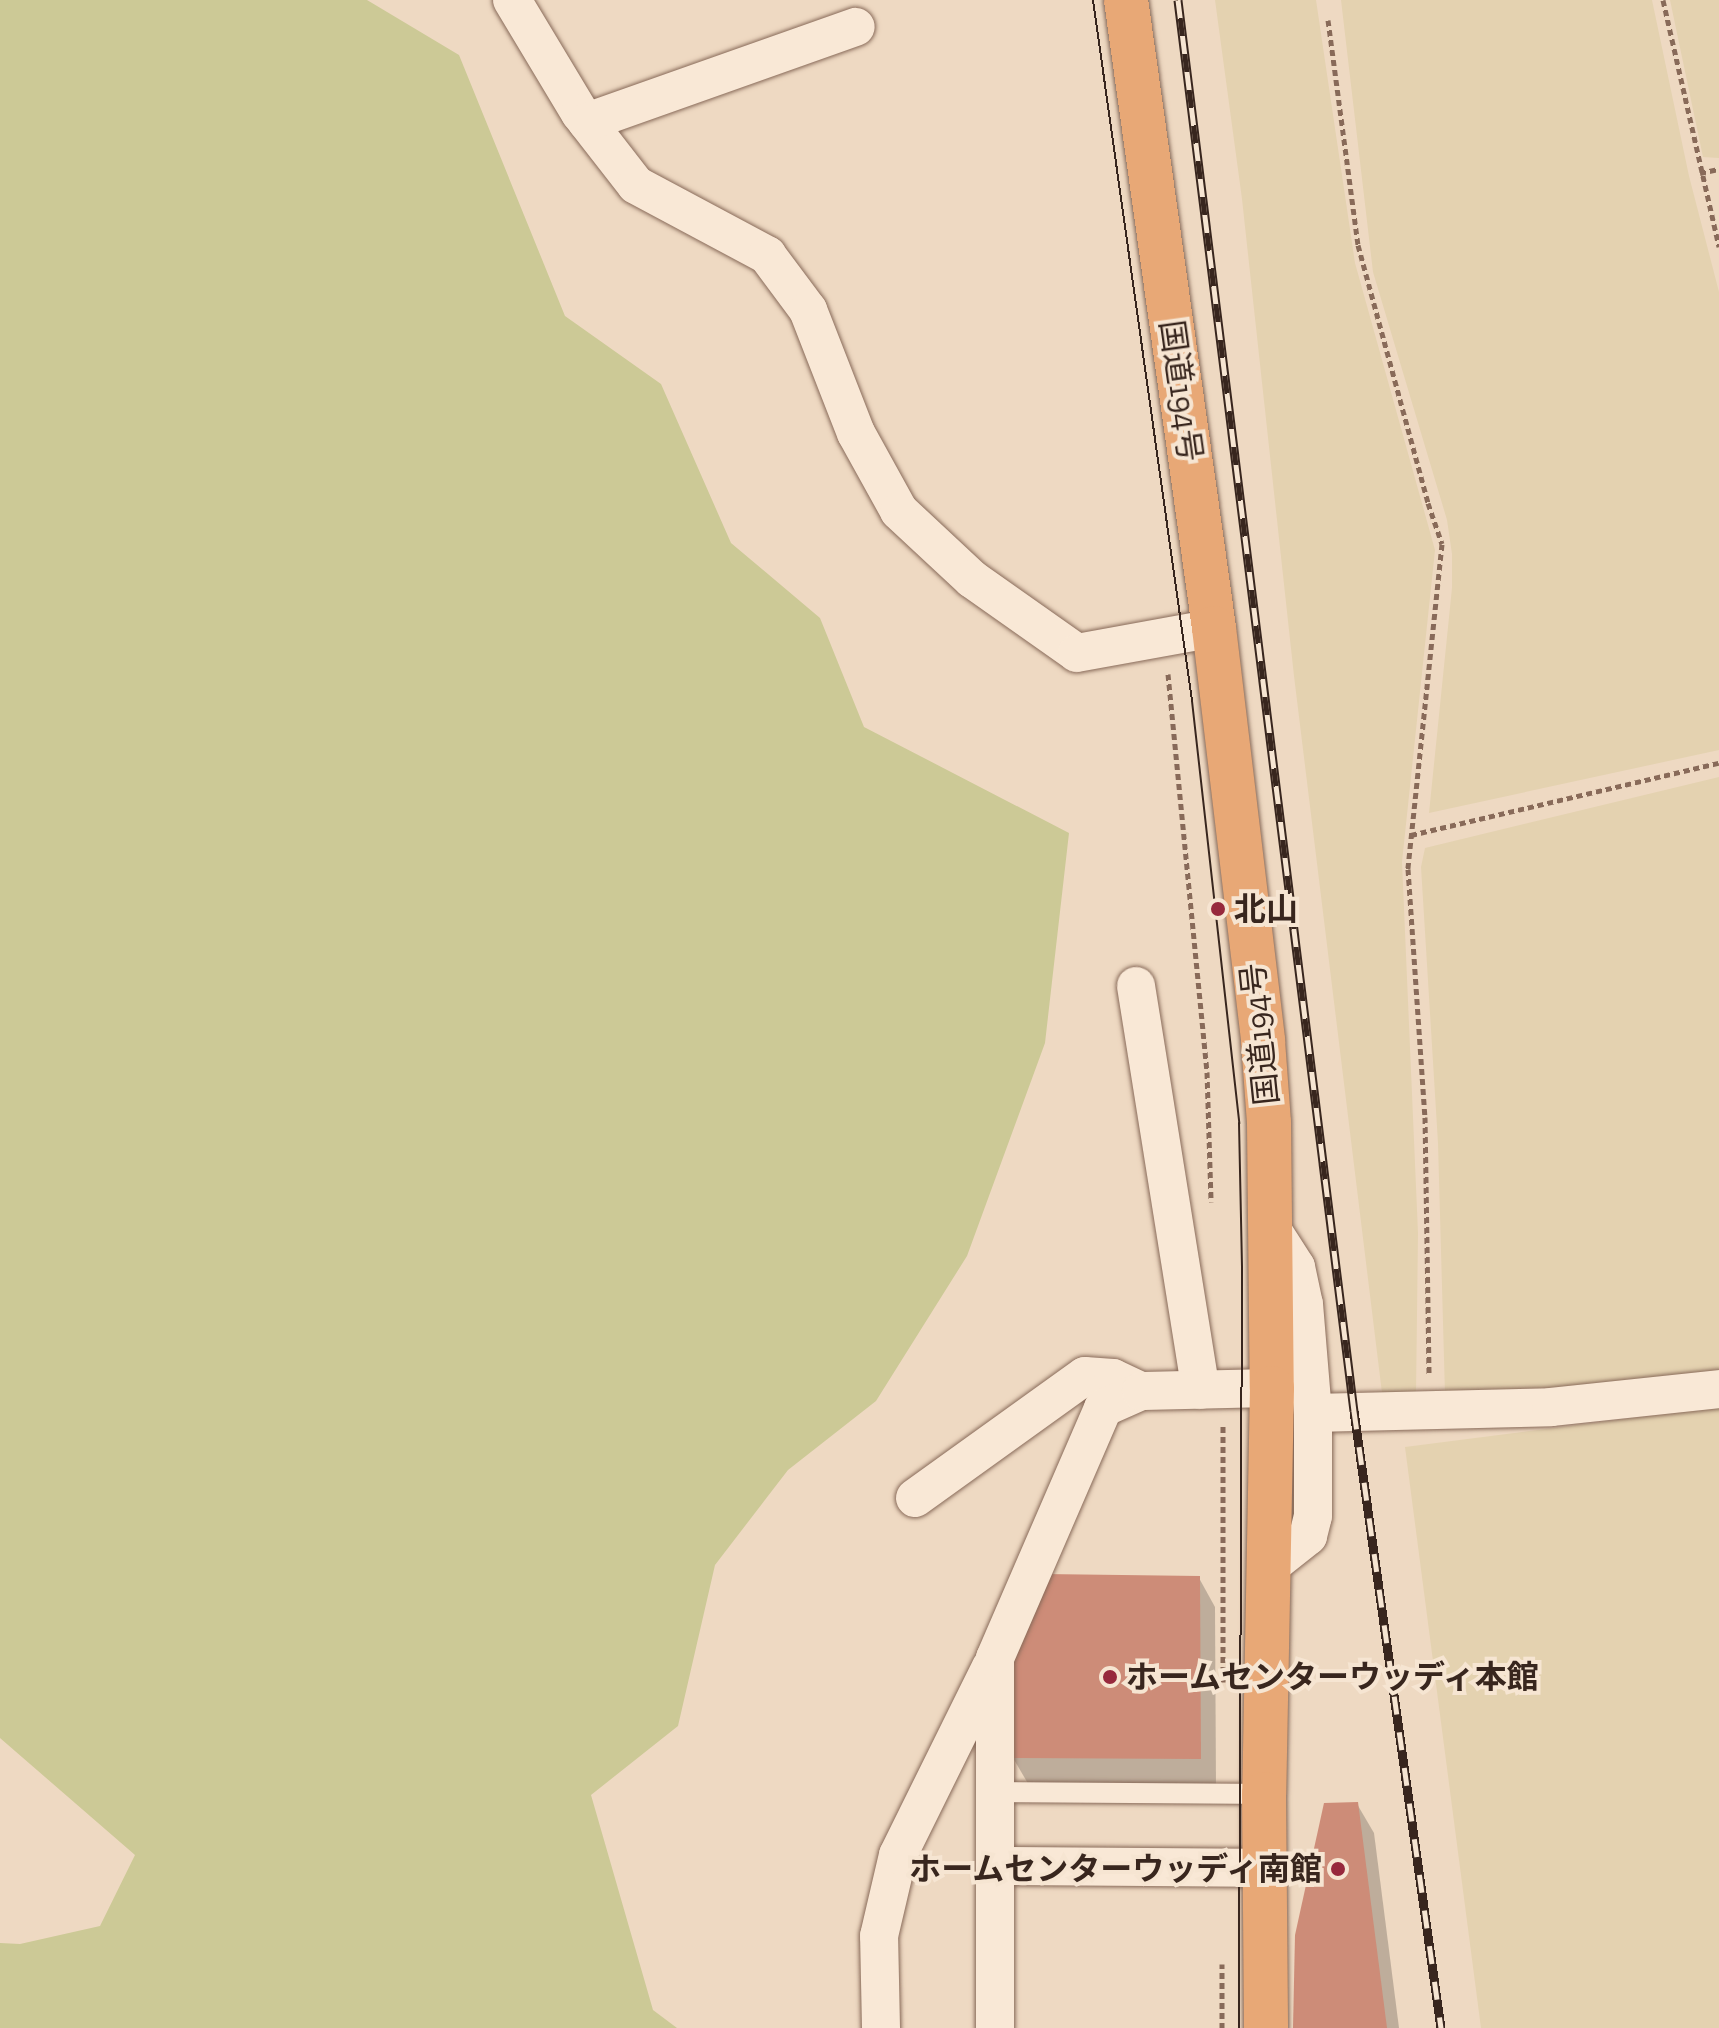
<!DOCTYPE html>
<html>
<head>
<meta charset="utf-8">
<style>
	body { margin:0 }
	#map { position:relative; width:1719px; height:2028px; overflow:hidden; background:#eed9c2; font-family:"Zilla Slab","Noto Sans JP",serif }
	div>[style] { position:absolute }
	[style*='--x'] { left:calc(var(--x)*1px); top:calc(var(--y)*1px); width:calc(var(--w)*1px); rotate:calc(var(--a)*1deg) }
	.farmland>* { inset:0; background:#e4d2b0 }
	.green>* { inset:0; background:#ccc996 }
	.shadow>* { inset:0; background:#0003 }
	.building>* { inset:0; background:#cd8c78 }
	.path>* { height:5px; margin-top:-2.5px; transform-origin:0; background:repeating-linear-gradient(90deg,#886a59 0 6px,transparent 0 10px) }
	.roads { filter:drop-shadow(0 0 2px #886a59) drop-shadow(0 0 2px #886a59) }
	.service>* { height:20px; margin:-10px; padding:0 10px; transform-origin:10px; border-radius:10px; background:#f9e8d6 }
	.minor>* { height:38px; margin:-19px; padding:0 19px; transform-origin:19px; border-radius:19px; background:#f9e8d6 }
	.trunk>* { height:44px; margin:-22px; padding:0 22px; transform-origin:22px; border-radius:22px; background:#e8a876 }
	.tram>* { height:2px; margin:-1px; padding:0 1px; transform-origin:1px; border-radius:1px; background:#38261e }
	.rail>* { height:9px; margin-top:-4.5px; transform-origin:0; background:repeating-linear-gradient(90deg,#f6e5d2 0 18px,#38261e 0 36px); box-sizing:border-box; border-block:2px solid #38261e }
	.dots>* { width:22px; height:22px; translate:-50% -50%; box-sizing:border-box; border:4px solid #f6e5d2; border-radius:50% }
	span { translate:-50% -50%; white-space:nowrap; text-align:center; line-height:1.15; -webkit-text-stroke:8px #f6e5d2; paint-order:stroke }
	.street-label { font-size:32px; color:#38261e }
	.poi-label { font-size:32px; color:#38261e; font-weight:700 }
	.left { translate:0 -50%; text-align:left }
	.right { translate:-100% -50%; text-align:right }
</style>
</head>
<body>
<div id="map">
	<div class="farmland">
		<div style="clip-path:polygon(1215px 0,1316px 0,1355px 263px,1435px 550px,1402px 862px,1418px 1233px,1416px 1395px,1382px 1393px,1294px 676px,1242px 199px)"></div>
		<div style="clip-path:polygon(1341px 0,1652px 0,1689px 176px,1719px 292px,1719px 750px,1429px 813px,1452px 588px,1452px 554px,1447px 520px,1373px 272px)"></div>
		<div style="clip-path:polygon(1670px 0,1719px 0,1719px 158px,1703px 157px)"></div>
		<div style="clip-path:polygon(1719px 777px,1719px 1376px,1467px 1397px,1445px 1394px,1438px 1143px,1421px 867px,1425px 848px)"></div>
		<div style="clip-path:polygon(1719px 1407px,1719px 2028px,1481px 2028px,1405px 1447px)"></div>
	</div>
	<div class="green">
		<div style="clip-path:polygon(0 0,367px 0,459px 55px,565px 316px,661px 384px,731px 543px,820px 618px,864px 727px,1069px 833px,1045px 1043px,967px 1256px,876px 1401px,788px 1470px,715px 1565px,678px 1726px,591px 1795px,653px 2010px,677px 2028px,0 2028px,0 1943px,20px 1944px,100px 1926px,135px 1855px,0 1738px)"></div>
	</div>
	<div class="shadow">
		<div style="clip-path:polygon(1199px 1578px,1215px 1607px,1216px 1788px,1030px 1787px,1013px 1758px)"></div>
		<div style="clip-path:polygon(1357px 1804px,1374px 1833px,1399px 2028px,1295px 2028px)"></div>
	</div>
	<div class="building">
		<div style="clip-path:polygon(1043px 1574px,1200px 1576px,1201px 1759px,1011px 1758px,1012px 1665px)"></div>
		<div style="clip-path:polygon(1358px 1802px,1387px 2028px,1293px 2028px,1295px 1935px,1324px 1803px)"></div>
	</div>
	<div class="path">
		<div style="--x:1663;--y:0;--w:253;--a:77.2"></div>
		<div style="--x:1328;--y:20;--w:227;--a:82.4"></div>
		<div style="--x:1358;--y:245;--w:267;--a:74.8"></div>
		<div style="--x:1428;--y:503;--w:43;--a:71.1"></div>
		<div style="--x:1442;--y:544;--w:327;--a:96"></div>
		<div style="--x:1408;--y:869;--w:249;--a:86.1"></div>
		<div style="--x:1425;--y:1117;--w:258;--a:89.1"></div>
		<div style="--x:1700;--y:173;--w:19;--a:-12"></div>
		<div style="--x:1168;--y:674;--w:400;--a:84.4"></div>
		<div style="--x:1207;--y:1072;--w:130;--a:88.2"></div>
		<div style="--x:1411;--y:835;--w:316;--a:-13.2"></div>
		<div style="--x:1223;--y:1682;--w:258;--a:-90"></div>
		<div style="--x:1222;--y:2028;--w:64;--a:-90"></div>
	</div>
	<div class="roads">
		<div class="service">
			<div style="--x:995;--y:1792;--w:269;--a:0.4"></div>
		</div>
		<div class="minor">
			<div style="--x:512;--y:0;--w:132;--a:59"></div>
			<div style="--x:580;--y:113;--w:91;--a:52.1"></div>
			<div style="--x:636;--y:185;--w:149;--a:28.1"></div>
			<div style="--x:767;--y:255;--w:69;--a:53.3"></div>
			<div style="--x:808;--y:310;--w:132;--a:68.7"></div>
			<div style="--x:856;--y:433;--w:89;--a:61.1"></div>
			<div style="--x:899;--y:511;--w:100;--a:43"></div>
			<div style="--x:972;--y:579;--w:128;--a:35.2"></div>
			<div style="--x:1077;--y:653;--w:139;--a:-10.3"></div>
			<div style="--x:587;--y:122;--w:285;--a:-19.5"></div>
			<div style="--x:1136;--y:986;--w:409;--a:80.9"></div>
			<div style="--x:1271;--y:1228;--w:46;--a:57.3"></div>
			<div style="--x:1296;--y:1267;--w:38;--a:78"></div>
			<div style="--x:1304;--y:1304;--w:109;--a:85.3"></div>
			<div style="--x:1313;--y:1413;--w:238;--a:-1.4"></div>
			<div style="--x:1551;--y:1407;--w:169;--a:-6.1"></div>
			<div style="--x:915;--y:1498;--w:209;--a:-35.7"></div>
			<div style="--x:1085;--y:1376;--w:28;--a:4"></div>
			<div style="--x:1113;--y:1378;--w:31;--a:25"></div>
			<div style="--x:1269;--y:1567;--w:50;--a:-38.5"></div>
			<div style="--x:1308;--y:1536;--w:21;--a:-76"></div>
			<div style="--x:1313;--y:1516;--w:103;--a:-90"></div>
			<div style="--x:996;--y:1866;--w:269;--a:0.4"></div>
			<div style="--x:881;--y:2028;--w:92;--a:-91.2"></div>
			<div style="--x:879;--y:1936;--w:83;--a:-76.8"></div>
			<div style="--x:898;--y:1855;--w:210;--a:-63.7"></div>
			<div style="--x:995;--y:2028;--w:370;--a:-90"></div>
			<div style="--x:995;--y:1658;--w:272;--a:-66.6"></div>
			<div style="--x:1103;--y:1408;--w:42;--a:-24.1"></div>
			<div style="--x:1141;--y:1391;--w:131;--a:-1.3"></div>
		</div>
		<div class="trunk">
			<div style="--x:1126;--y:0;--w:634;--a:82.02"></div>
			<div style="--x:1214;--y:628;--w:416;--a:83.2"></div>
			<div style="--x:1263;--y:1041;--w:82;--a:85.8"></div>
			<div style="--x:1269;--y:1123;--w:265;--a:89.4"></div>
			<div style="--x:1272;--y:1388;--w:406;--a:91.1"></div>
			<div style="--x:1264;--y:1794;--w:234;--a:89.5"></div>
		</div>
	</div>
	<div class="tram">
		<div style="--x:1093;--y:0;--w:708;--a:81.96"></div>
		<div style="--x:1192;--y:701;--w:425;--a:83.6"></div>
		<div style="--x:1239;--y:1123;--w:144;--a:88.8"></div>
		<div style="--x:1242;--y:1267;--w:761;--a:90.23"></div>
	</div>
	<div class="rail">
		<div style="--x:1178;--y:0;--w:1422;--a:82.89"></div>
		<div style="--x:1354;--y:1411;--w:623;--a:81.97"></div>
	</div>
	<div class="dots">
		<div style="left:1218px;top:909px;background:#97293d"></div>
		<div style="left:1110px;top:1677px;background:#97293d"></div>
		<div style="left:1338px;top:1869px;background:#97293d"></div>
	</div>
	<div class="street-label">
		<span style="left:1181px;top:391px;rotate:82deg">国道194号</span>
		<span style="left:1260px;top:1034px;rotate:-96deg">国道194号</span>
	</div>
	<div class="poi-label">
		<span class="left" style="left:1234px;top:909px">北山</span>
		<span class="left" style="left:1126px;top:1677px">ホームセンターウッディ本館</span>
		<span class="right" style="left:1322px;top:1869px">ホームセンターウッディ南館</span>
	</div>
</div>
</body>
</html>
